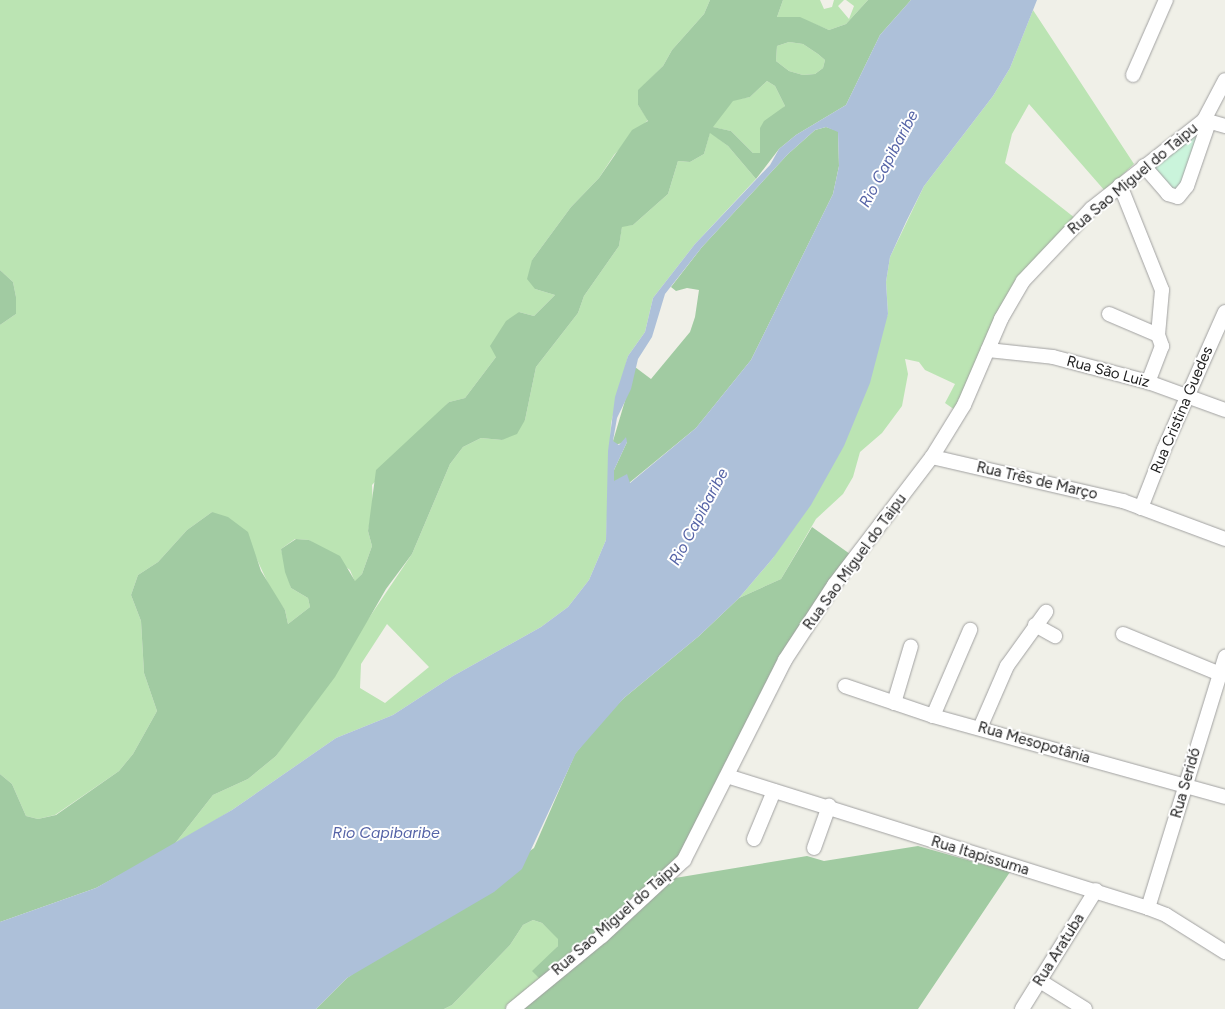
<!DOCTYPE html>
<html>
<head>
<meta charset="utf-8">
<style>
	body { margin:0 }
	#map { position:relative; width:1225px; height:1009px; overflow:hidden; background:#f0f0e8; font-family:Figtree,sans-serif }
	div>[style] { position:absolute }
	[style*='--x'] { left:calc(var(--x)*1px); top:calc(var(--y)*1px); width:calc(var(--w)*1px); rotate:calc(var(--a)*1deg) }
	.grass>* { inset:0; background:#bbe4b3 }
	.forest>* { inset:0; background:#a1cba2 }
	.park>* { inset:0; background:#caf4db }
	.water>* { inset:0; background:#adc0d9 }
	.roads { filter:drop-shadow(0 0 1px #a1a1a1) drop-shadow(0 0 1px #a1a1a1) }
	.minor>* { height:14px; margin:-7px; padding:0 7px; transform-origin:7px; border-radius:7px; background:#fff }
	span { translate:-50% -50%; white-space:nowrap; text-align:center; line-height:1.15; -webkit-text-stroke:4px #fff; paint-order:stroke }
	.street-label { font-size:15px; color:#202020 }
	.water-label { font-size:16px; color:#5664a7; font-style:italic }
</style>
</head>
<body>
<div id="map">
	<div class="grass">
		<div style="clip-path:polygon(0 0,710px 0,704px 14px,672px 50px,663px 66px,639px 90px,638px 105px,648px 120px,614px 155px,599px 178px,571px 207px,532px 260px,535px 289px,555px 295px,534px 316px,519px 312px,496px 357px,465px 398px,449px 402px,372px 485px,373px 507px,368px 531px,372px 546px,362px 574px,355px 582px,350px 570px,309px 540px,295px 539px,281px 549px,291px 588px,308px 598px,310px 607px,288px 624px,285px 610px,272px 592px,254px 553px,212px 512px,187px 530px,158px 562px,138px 575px,131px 595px,141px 621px,144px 673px,157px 711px,133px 754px,119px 771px,55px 815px,38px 819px,26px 816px,12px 784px,0 774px,0 325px,16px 314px,16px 297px,13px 282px,0 270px)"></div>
		<div style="clip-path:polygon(783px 0,820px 0,824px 9px,832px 7px,834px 0,844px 0,838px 6px,849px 19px,854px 6px,846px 0,868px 0,846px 24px,829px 30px,800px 18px,777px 17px)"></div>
		<div style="clip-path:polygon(1033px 10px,1134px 164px,1105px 191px,1029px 104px,1012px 134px,1005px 163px,1075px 218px,1015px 282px,996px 316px,955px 410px,945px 403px,955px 384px,925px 370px,919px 362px,905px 359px,908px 374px,902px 406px,882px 433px,860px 452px,853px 477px,843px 494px,816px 519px,781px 579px,739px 598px,773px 558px,888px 314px,886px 282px,890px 257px,924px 186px,993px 96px,1010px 68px)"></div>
		<div style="clip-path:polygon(789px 42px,803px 44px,818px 54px,825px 60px,823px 68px,815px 74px,803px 75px,789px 71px,776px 61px,777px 46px)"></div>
		<div style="clip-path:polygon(767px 81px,775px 86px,785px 106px,777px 114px,760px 153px,753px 153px,731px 131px,712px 127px,733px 100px,750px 97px)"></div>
		<div style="clip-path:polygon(evenodd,710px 132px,728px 146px,756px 179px,695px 244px,653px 298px,645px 332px,628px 356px,611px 423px,606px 540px,589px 580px,568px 607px,541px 627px,453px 676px,393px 715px,336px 738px,232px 810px,173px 846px,213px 795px,248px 779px,276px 756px,412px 554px,450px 464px,463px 447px,481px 438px,502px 440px,525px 420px,536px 367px,578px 313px,584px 296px,619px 246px,622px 226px,633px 225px,668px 194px,678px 161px,690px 162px,704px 154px,710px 132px,387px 624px,429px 667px,385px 703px,360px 688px,361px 664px,387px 624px)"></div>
		<div style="clip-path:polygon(533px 920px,542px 923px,558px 938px,558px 946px,550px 955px,541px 980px,507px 1009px,444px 1009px,452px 1005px,510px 945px,523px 925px)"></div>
	</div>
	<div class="forest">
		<div style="clip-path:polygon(evenodd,710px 0,783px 0,777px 17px,800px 17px,829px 30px,846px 24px,868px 0,911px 0,880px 35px,846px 105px,796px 135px,779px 149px,756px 179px,728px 146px,710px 133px,704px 154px,690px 162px,678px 161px,668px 194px,633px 225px,622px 227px,619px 246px,584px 296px,578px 313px,536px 367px,525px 420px,517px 434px,502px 440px,481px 438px,463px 447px,450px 464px,412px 554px,386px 589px,335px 677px,276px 756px,248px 779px,213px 795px,173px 846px,96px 888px,0 922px,0 774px,12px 784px,26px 816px,38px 819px,56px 815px,119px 771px,133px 754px,157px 711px,144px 673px,141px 621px,131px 595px,138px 575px,158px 562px,187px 530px,212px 512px,228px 517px,248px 532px,261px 571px,285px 610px,288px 624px,310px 607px,308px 598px,291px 588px,285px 572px,281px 549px,296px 539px,309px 540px,340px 556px,355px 581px,362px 574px,372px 546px,368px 531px,376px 470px,449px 402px,465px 398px,496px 357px,490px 346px,506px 321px,519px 312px,534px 316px,555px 295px,535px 289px,527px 279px,532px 260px,571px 207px,599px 178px,632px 130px,648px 121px,638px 105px,638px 90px,663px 66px,672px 50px,704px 14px,710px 0,789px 42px,803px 44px,818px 54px,825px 60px,823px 68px,815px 74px,803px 75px,789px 71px,776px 61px,777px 46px,789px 42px,710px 0,767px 81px,775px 86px,785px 106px,764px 121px,760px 128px,760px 153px,753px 153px,731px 131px,713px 127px,733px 101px,750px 97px,767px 81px)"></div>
		<div style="clip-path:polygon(826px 127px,838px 131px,839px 166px,833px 194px,751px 360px,696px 428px,629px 483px,614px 481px,614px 470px,627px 442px,614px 445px,613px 441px,635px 367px,651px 379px,690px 332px,695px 317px,699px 290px,687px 288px,676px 291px,671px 287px,702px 247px,788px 154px,815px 130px)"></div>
		<div style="clip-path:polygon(0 270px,13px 282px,16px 297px,16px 314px,0 325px)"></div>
		<div style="clip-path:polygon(812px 527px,850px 554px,787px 644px,685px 851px,661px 875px,630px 900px,594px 939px,541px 980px,532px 971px,558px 946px,558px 939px,542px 923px,533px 920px,523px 925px,510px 945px,452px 1005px,444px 1009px,316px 1009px,347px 978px,534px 848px,575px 754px,599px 724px,624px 698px,699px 636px,739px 598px,781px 579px)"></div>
		<div style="clip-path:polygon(918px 846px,1010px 872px,918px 1009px,516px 1009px,669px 879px,807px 856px,824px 861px)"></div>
	</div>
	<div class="park">
		<div style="clip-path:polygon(1203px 125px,1179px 188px,1172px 190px,1154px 171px,1154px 162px)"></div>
	</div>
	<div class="water">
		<div style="clip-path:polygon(evenodd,911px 0,1037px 0,1010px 68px,993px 96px,924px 186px,906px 222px,890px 257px,886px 282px,888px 314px,870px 383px,844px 446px,811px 505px,773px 558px,739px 598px,699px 636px,624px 698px,576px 753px,522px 869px,494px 892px,347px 978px,316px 1009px,0 1009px,0 922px,96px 888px,232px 810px,336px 738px,393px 715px,453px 676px,541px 627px,568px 607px,589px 580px,606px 540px,608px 451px,615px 397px,628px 356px,645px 332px,653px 298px,695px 244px,770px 165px,779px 149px,796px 135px,846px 105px,880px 35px,911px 0,826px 127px,838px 132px,839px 166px,833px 194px,751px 360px,696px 428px,630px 483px,627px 474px,614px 481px,614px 470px,627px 442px,626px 437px,619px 445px,613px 441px,617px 418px,631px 389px,638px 359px,652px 337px,665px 294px,702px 247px,788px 154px,815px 130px,826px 127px)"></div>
	</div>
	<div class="roads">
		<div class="minor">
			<div style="--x:1133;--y:75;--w:82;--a:-66.3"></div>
			<div style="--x:1204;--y:120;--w:22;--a:16"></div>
			<div style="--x:1144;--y:166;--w:37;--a:49"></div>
			<div style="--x:1168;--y:194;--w:10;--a:17"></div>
			<div style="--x:1178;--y:197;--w:14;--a:-51"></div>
			<div style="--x:1187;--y:186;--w:68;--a:-71"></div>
			<div style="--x:1120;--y:185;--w:113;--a:68.2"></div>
			<div style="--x:1162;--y:290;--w:45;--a:95.1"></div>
			<div style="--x:1158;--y:335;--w:12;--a:70"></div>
			<div style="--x:1162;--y:346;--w:39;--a:111"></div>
			<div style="--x:1109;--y:314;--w:53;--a:23.2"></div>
			<div style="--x:988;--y:350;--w:65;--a:6.1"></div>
			<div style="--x:1053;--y:357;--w:98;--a:14.7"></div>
			<div style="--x:1148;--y:382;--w:82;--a:20"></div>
			<div style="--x:932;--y:457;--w:196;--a:13"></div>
			<div style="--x:1123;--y:501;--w:109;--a:20.4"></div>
			<div style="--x:1141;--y:508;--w:63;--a:-68.7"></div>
			<div style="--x:1164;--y:449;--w:150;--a:-66"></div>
			<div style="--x:1035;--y:625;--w:23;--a:29"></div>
			<div style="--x:1123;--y:634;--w:105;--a:22.4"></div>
			<div style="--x:845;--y:686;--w:93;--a:18.8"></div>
			<div style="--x:933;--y:716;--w:303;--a:15.5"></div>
			<div style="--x:894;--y:703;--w:59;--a:-73.4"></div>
			<div style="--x:933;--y:716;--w:94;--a:-66.7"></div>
			<div style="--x:980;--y:728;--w:68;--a:-66.5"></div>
			<div style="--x:1007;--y:666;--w:67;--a:-54.2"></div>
			<div style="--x:727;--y:776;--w:441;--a:17.4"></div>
			<div style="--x:1148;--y:908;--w:19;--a:21"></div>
			<div style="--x:1166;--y:915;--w:70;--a:32.1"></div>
			<div style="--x:754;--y:839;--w:52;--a:-67.4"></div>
			<div style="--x:814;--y:848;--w:45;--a:-70.3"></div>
			<div style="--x:1148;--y:908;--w:263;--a:-72.9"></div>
			<div style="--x:1040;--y:981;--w:53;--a:31.9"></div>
			<div style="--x:513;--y:1009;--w:115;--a:-39.4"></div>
			<div style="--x:602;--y:936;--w:112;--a:-42.8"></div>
			<div style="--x:684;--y:860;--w:224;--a:-63.2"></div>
			<div style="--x:785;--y:660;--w:90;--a:-56.8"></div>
			<div style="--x:834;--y:585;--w:161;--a:-52.6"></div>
			<div style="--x:932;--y:457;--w:61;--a:-58.4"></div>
			<div style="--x:964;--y:405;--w:94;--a:-66.7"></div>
			<div style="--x:1001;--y:319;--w:44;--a:-59.9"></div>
			<div style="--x:1023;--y:281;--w:99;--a:-46.6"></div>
			<div style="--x:1091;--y:209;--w:144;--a:-38.2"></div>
			<div style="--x:1204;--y:120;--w:45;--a:-62.3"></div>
			<div style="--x:1022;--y:1009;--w:140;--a:-58.1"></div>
		</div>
	</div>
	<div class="street-label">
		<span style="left:1133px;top:179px;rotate:-40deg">Rua Sao Miguel do Taipu</span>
		<span style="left:1108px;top:372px;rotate:15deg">Rua São Luiz</span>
		<span style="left:1182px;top:410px;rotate:-67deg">Rua Cristina Guedes</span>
		<span style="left:1037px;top:481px;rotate:13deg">Rua Três de Março</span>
		<span style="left:855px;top:562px;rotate:-54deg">Rua Sao Miguel do Taipu</span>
		<span style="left:1034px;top:743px;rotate:16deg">Rua Mesopotânia</span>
		<span style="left:1186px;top:783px;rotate:-74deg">Rua Seridó</span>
		<span style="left:980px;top:856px;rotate:17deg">Rua Itapissuma</span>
		<span style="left:616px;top:919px;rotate:-41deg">Rua Sao Miguel do Taipu</span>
		<span style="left:1059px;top:950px;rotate:-58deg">Rua Aratuba</span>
	</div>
	<div class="water-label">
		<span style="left:889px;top:159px;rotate:-62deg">Rio Capibaribe</span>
		<span style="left:699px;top:517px;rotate:-62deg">Rio Capibaribe</span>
		<span style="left:386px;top:833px">Rio Capibaribe</span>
	</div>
</div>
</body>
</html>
